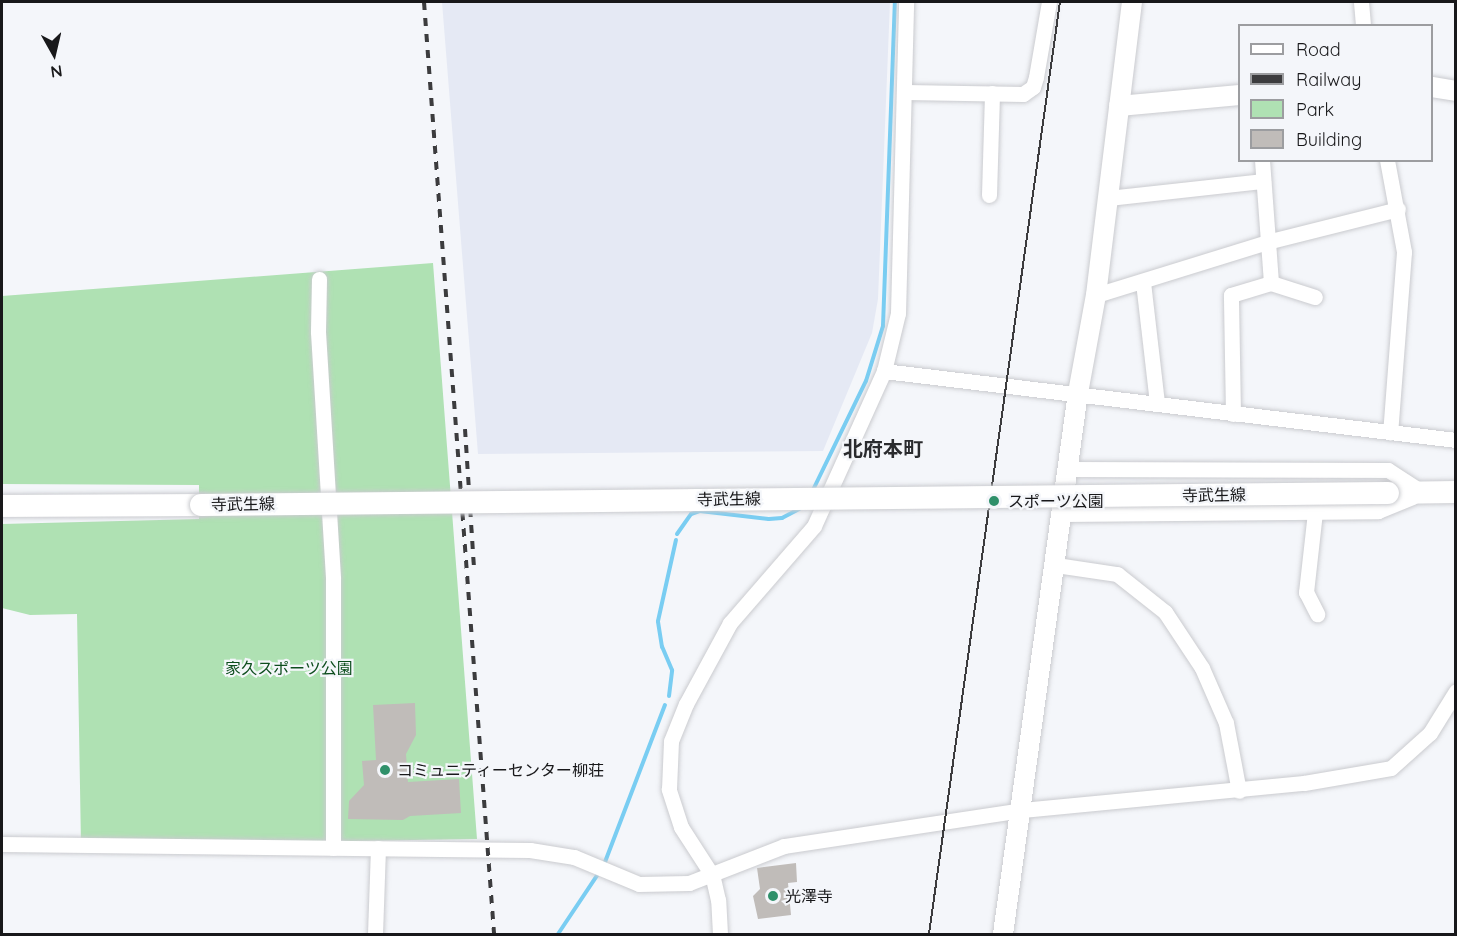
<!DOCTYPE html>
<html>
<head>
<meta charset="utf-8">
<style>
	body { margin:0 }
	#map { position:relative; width:1457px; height:936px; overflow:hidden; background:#f4f6fa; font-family:Quicksand,"Noto Sans JP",sans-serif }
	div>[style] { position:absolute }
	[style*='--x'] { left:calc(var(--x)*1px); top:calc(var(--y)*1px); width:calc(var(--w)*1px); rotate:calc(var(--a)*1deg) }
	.built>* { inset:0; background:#e5e9f4 }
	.green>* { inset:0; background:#afe1b3 }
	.stream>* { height:4px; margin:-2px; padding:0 2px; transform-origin:2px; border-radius:2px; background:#79cdf2 }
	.building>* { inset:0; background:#c0bcb9 }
	.roads { filter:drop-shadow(0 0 2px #cacbcf) drop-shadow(0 0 2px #cacbcf) }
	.minor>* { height:15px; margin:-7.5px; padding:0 7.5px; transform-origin:7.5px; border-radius:7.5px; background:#fff }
	.tertiary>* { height:20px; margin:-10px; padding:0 10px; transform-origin:10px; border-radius:10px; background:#fff }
	.secondary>* { height:22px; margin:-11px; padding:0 11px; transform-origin:11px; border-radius:11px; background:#fff }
	.tram>* { height:1.5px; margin:-0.75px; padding:0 0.75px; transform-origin:0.75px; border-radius:0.75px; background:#3c3c3e }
	.rail>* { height:4px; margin-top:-2px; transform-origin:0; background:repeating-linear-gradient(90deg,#3c3c3e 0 8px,transparent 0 16px) }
	.bridges { filter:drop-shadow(0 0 2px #cacbcf) drop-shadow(0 0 2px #cacbcf) }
	.secondary-bridge>* { height:22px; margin:-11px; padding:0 11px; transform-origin:11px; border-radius:11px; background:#fff }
	.dots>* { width:16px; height:16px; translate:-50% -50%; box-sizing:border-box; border:3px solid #f4f6fa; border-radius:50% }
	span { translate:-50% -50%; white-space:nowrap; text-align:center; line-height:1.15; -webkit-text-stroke:4.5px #f4f6fa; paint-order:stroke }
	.street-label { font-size:16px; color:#18181a }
	.poi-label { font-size:16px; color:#18181a }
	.left { translate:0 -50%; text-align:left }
	.park-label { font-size:16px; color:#0e4e1e }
	.quarter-label { font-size:20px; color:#2a2b2e; font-weight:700 }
	.frame { position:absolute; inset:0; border:3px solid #18181a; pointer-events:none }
	.legend { position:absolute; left:1238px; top:24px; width:195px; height:138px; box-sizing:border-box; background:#f4f6fa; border:2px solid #9c9da0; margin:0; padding:8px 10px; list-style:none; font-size:18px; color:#18181a }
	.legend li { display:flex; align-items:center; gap:12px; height:30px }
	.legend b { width:30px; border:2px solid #9c9da0 }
	.north { position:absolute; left:24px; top:24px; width:60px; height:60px; -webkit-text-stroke:4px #f4f6fa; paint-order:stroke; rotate:172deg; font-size:16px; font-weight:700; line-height:24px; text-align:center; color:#18181a }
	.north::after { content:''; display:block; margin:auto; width:21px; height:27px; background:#18181a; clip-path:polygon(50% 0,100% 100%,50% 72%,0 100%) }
</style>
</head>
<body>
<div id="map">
	<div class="built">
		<div style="clip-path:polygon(442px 2px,890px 2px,878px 299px,872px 333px,823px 451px,478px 454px)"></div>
	</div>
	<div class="green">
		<div style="clip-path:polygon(433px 263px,477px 839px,81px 845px,77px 614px,30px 615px,2px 608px,2px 524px,199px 519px,199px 485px,2px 484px,2px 296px)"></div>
	</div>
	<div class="stream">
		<div style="--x:812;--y:492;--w:123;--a:-64.1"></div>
		<div style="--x:866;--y:381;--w:58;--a:-72.8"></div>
		<div style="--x:883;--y:326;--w:324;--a:-87.9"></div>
		<div style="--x:677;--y:534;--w:24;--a:-55"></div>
		<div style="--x:691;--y:514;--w:9;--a:-18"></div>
		<div style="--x:700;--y:511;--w:69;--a:6.6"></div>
		<div style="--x:769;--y:519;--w:13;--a:-4"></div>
		<div style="--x:782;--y:518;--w:21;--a:-28"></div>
		<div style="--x:669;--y:696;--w:26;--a:-83"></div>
		<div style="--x:672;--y:670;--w:25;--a:-113"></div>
		<div style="--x:662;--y:647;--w:26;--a:-99"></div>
		<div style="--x:658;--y:621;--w:83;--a:-77.5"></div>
		<div style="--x:605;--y:862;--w:168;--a:-69.1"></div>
		<div style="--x:558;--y:934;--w:72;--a:-56.3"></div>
	</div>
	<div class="building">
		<div style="clip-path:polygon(415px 703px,416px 735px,406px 754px,408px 782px,459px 779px,461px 813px,410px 816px,403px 820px,348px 819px,349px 801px,364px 785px,362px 761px,376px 760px,373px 705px)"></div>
		<div style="clip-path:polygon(796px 863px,797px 882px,788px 883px,791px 915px,758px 919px,753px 896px,760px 889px,757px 868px)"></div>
	</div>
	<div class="roads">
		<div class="minor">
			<div style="--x:1361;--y:2;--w:24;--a:85"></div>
			<div style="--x:905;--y:92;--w:118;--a:1"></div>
			<div style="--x:1023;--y:94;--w:12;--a:-35"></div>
			<div style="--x:1033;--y:87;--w:10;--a:-73"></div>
			<div style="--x:1036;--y:77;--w:76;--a:-80.2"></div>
			<div style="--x:1262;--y:160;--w:123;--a:85.8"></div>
			<div style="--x:1387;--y:160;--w:94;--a:79.5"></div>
			<div style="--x:1404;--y:252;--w:181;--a:94.4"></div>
			<div style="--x:989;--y:195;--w:102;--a:-88.3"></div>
			<div style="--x:1109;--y:198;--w:155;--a:-6.3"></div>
			<div style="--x:319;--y:279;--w:53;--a:91.1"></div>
			<div style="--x:318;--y:332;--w:247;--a:86.5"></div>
			<div style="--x:333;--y:579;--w:269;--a:90"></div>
			<div style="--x:1143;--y:282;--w:122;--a:83.4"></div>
			<div style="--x:1096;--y:295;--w:179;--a:-17.2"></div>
			<div style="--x:1267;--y:242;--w:135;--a:-14.1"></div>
			<div style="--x:884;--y:371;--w:576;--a:6.88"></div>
			<div style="--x:1233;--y:414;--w:119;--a:-91"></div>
			<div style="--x:1231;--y:295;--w:42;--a:-16.7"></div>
			<div style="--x:1271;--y:283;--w:46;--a:17.7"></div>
			<div style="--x:1068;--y:469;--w:320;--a:0.2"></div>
			<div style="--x:1388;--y:470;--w:40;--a:32.9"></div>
			<div style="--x:1315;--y:512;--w:81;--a:96.4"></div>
			<div style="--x:1306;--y:592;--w:25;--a:63"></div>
			<div style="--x:1062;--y:514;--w:316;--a:-0.5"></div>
			<div style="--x:1378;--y:511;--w:37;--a:-22"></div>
			<div style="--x:1056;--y:565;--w:62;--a:8.4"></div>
			<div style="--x:1117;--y:574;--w:61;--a:38.4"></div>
			<div style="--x:1165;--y:612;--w:67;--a:56.5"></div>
			<div style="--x:1202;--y:668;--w:60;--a:66.4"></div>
			<div style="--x:1226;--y:723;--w:69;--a:79.2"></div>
			<div style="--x:2;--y:844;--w:528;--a:0.65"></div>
			<div style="--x:530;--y:850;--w:45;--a:9"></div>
			<div style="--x:574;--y:857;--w:70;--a:22.6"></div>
			<div style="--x:639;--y:884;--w:50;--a:-1.1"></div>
			<div style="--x:689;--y:883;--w:102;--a:-21.3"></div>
			<div style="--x:784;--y:846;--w:241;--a:-8.6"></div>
			<div style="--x:1022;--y:810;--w:283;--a:-5.5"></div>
			<div style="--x:1304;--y:783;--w:88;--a:-9.8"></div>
			<div style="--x:1391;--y:768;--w:52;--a:-41.9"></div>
			<div style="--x:1430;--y:733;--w:49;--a:-58.2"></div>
			<div style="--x:375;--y:934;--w:86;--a:-88"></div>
			<div style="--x:720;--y:934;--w:34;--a:-93"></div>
			<div style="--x:718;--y:900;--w:26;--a:-103"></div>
			<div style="--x:712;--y:875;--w:57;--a:-122.9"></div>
			<div style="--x:681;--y:827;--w:40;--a:-108"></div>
			<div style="--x:669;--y:789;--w:48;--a:-87.6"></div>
			<div style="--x:671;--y:741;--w:40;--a:-68"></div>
			<div style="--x:686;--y:704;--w:92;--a:-61.5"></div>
			<div style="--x:730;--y:623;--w:128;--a:-49.1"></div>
			<div style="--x:814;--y:526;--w:170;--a:-65.7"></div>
			<div style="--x:884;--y:371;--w:60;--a:-76.4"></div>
			<div style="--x:898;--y:313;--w:311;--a:-88.5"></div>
		</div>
		<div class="tertiary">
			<div style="--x:1432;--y:87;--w:24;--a:9"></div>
			<div style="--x:1119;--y:106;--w:121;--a:-5.2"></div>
			<div style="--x:1003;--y:934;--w:546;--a:-82.11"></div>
			<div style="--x:1078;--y:393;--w:100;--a:-79.6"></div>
			<div style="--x:1096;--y:295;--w:295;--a:-83"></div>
		</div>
		<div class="secondary">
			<div style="--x:1388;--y:493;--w:68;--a:-0.8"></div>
			<div style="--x:2;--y:506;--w:199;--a:-0.3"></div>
		</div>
	</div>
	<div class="tram">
		<div style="--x:929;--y:934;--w:941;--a:-82"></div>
	</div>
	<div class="rail">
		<div style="--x:424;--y:2;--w:935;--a:85.7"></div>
		<div style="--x:465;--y:429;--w:141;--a:86.3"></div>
	</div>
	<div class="bridges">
		<div class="secondary-bridge">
			<div style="--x:201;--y:505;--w:1187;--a:-0.58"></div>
		</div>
	</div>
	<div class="dots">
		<div style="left:994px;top:501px;background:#2f906a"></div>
		<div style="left:385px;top:770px;background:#2f906a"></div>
		<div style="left:773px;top:896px;background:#2f906a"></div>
	</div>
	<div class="street-label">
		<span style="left:1214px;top:495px;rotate:-1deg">寺武生線</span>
		<span style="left:729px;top:499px;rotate:-1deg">寺武生線</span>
		<span style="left:243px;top:504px;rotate:-1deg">寺武生線</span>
	</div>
	<div class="poi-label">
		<span class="left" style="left:1008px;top:501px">スポーツ公園</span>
		<span class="left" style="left:397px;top:770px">コミュニティーセンター柳荘</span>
		<span class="left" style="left:785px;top:896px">光澤寺</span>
	</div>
	<div class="park-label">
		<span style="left:289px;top:668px">家久スポーツ公園</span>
	</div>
	<div class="quarter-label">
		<span style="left:883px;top:448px">北府本町</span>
	</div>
	<div class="frame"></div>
	<ul class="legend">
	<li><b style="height:8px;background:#fff"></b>Road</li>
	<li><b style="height:8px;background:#3c3c3e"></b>Railway</li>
	<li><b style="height:16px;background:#afe1b3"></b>Park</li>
	<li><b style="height:16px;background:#c0bcb9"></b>Building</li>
	</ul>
	<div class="north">N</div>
</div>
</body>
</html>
